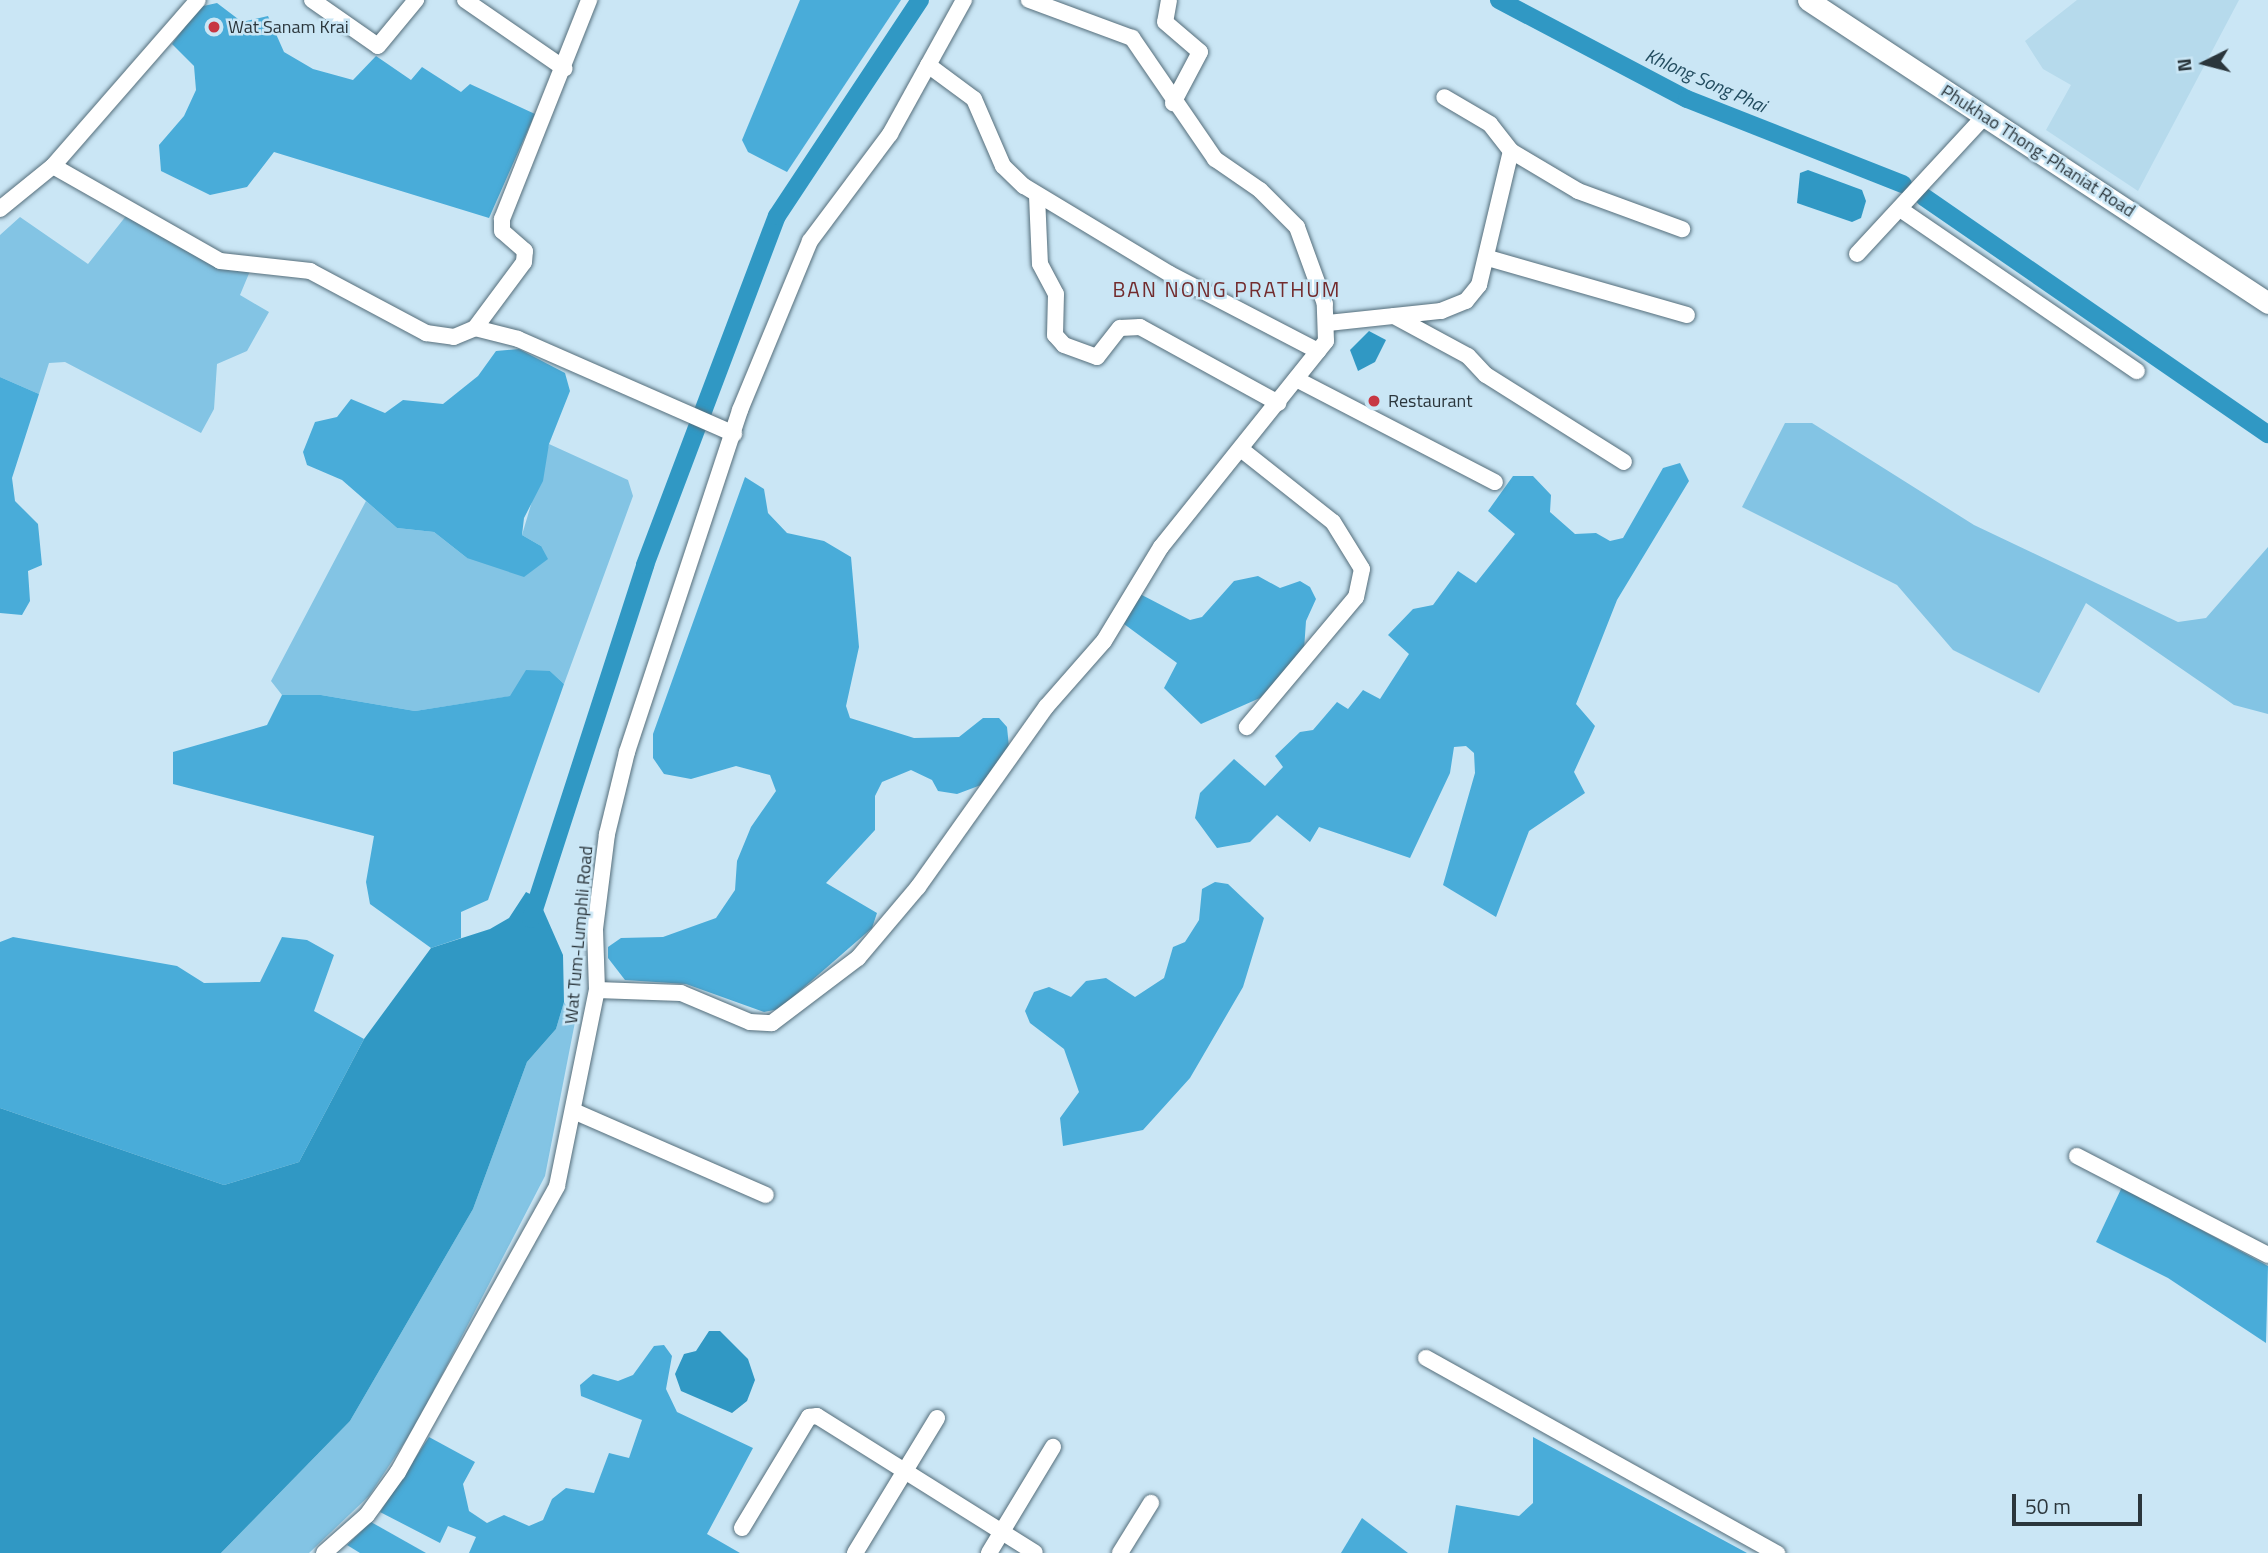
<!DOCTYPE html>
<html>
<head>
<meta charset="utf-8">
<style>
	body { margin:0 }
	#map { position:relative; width:2268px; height:1553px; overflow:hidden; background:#cae6f5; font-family:"Titillium Web",sans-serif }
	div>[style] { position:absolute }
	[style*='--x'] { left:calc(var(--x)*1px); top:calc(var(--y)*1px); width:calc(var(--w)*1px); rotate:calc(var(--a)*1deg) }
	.built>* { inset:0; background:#b6daec }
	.green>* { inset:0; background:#83c4e4 }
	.forest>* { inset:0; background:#49acd9 }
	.water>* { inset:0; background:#3098c4 }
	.canal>* { height:18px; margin:-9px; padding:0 9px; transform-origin:9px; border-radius:9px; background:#3098c4 }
	.roads { filter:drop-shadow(0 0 2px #556e7b) drop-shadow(0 0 2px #556e7b) }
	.street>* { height:16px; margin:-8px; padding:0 8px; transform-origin:8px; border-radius:8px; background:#fff }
	.secondary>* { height:21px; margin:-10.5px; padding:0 10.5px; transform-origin:10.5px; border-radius:10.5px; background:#fff }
	.dots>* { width:19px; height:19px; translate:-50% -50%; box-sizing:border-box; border:4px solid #cae6f5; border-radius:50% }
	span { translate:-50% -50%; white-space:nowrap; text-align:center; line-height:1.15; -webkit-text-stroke:5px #cae6f5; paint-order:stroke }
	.poi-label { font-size:18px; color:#2b363c }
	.left { translate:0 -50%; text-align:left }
	.street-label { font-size:18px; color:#2b363c }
	.water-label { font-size:19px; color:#234d60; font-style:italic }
	.quarter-label { font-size:21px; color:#722b2d; letter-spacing:2px }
	.north { position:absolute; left:2170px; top:28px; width:70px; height:70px; -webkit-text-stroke:5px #cae6f5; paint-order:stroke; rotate:264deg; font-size:19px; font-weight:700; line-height:28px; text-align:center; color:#2b363c }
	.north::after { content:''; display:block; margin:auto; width:24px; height:32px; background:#2b363c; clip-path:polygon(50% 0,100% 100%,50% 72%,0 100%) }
	.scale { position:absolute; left:2012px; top:1494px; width:130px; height:32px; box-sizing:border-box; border:4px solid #2b363c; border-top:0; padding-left:9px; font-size:21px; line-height:24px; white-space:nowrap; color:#2b363c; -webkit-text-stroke:5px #cae6f5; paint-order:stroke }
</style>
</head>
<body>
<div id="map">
	<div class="built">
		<div style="clip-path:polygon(2077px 0,2239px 0,2138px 191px,2046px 130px,2071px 85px,2043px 69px,2025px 41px)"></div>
	</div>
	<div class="green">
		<div style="clip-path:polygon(126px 216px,250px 271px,240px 295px,269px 312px,247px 351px,217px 364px,214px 409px,201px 433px,65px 362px,49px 363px,39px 394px,0 377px,0 235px,20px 217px,88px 264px)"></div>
		<div style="clip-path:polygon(1785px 423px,1812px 423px,1974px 525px,2178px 622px,2206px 618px,2268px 547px,2268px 714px,2234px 705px,2086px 603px,2039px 693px,1953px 650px,1897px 585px,1742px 507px)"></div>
		<div style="clip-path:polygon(549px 444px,628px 480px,633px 496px,564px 684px,550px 671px,511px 696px,415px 711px,321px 695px,282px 695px,271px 681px,366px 501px,397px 528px,434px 532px,467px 558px,541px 546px,522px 535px)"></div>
		<div style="clip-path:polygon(564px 1002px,575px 1022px,545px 1176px,416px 1425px,369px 1496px,309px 1553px,221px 1553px,350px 1421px,473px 1209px,527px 1062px,556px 1029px)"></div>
	</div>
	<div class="forest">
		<div style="clip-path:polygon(800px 0,901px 0,787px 172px,748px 152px,742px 140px)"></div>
		<div style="clip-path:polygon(217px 3px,242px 22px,268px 16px,284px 52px,313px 69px,353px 80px,376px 56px,411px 80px,422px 67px,461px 92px,470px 84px,535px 114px,489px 218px,274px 152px,247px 187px,210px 195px,161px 171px,159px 145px,184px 116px,196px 90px,194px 66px,172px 44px,199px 7px)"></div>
		<div style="clip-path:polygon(519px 349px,565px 373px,570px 391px,549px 444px,543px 481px,524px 518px,522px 535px,541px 546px,548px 559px,524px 577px,467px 558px,434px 532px,397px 528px,342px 480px,307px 465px,303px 452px,315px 422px,337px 417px,351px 399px,385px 413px,403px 400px,443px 404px,478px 376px,496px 351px)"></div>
		<div style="clip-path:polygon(0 377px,39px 394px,12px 478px,15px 501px,38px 524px,42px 565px,28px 571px,30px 601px,22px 615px,0 613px)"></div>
		<div style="clip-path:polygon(1680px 463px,1689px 481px,1617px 600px,1576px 704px,1595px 726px,1574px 772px,1585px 793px,1529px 831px,1496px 917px,1443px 885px,1475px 773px,1474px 753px,1466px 746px,1454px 747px,1450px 773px,1410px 858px,1319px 827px,1310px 842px,1277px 815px,1250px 842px,1217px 848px,1195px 818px,1200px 793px,1234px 759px,1265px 786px,1283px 767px,1275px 756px,1300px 732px,1313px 730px,1337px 702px,1348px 709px,1363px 690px,1380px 699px,1409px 654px,1388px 635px,1413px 609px,1433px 605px,1458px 571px,1476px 583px,1515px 534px,1488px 511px,1513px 476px,1533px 476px,1551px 495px,1550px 512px,1575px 534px,1596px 533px,1610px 541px,1623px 538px,1663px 468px)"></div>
		<div style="clip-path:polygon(745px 477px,764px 489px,768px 513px,787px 533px,824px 541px,851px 557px,859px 647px,846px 706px,850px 718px,914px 738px,959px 737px,983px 718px,999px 718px,1007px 727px,1009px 747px,981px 785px,957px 794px,938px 791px,932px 780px,911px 770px,882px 782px,875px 796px,875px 830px,826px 883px,877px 913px,872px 928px,779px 1009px,764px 1012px,686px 984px,625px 980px,608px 958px,608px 947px,621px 938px,663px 937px,716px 918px,735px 890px,737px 861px,751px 827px,776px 791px,770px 775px,736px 766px,691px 779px,664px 774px,653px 758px,653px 734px)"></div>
		<div style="clip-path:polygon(1258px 576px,1280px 588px,1300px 581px,1310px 587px,1316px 599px,1306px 621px,1304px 650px,1260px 698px,1201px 724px,1164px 688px,1177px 663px,1124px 624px,1140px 594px,1190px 620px,1202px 617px,1234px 581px)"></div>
		<div style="clip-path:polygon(526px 670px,550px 671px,564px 684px,488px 900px,461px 912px,461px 938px,431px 948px,370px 904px,366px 882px,374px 836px,173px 784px,173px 752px,267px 725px,282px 695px,321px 695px,415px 711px,510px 696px)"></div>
		<div style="clip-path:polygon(1215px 882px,1228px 884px,1264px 918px,1243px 987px,1190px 1078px,1143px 1130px,1063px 1146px,1060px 1118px,1079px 1092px,1064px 1049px,1030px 1023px,1025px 1011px,1034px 992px,1049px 987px,1071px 997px,1086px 981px,1106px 978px,1135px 997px,1164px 978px,1173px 947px,1185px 942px,1199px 920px,1202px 889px)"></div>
		<div style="clip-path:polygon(13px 937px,177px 966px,204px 983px,260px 982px,282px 937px,307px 940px,334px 955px,314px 1011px,364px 1039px,299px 1162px,224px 1185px,0 1108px,0 942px)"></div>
		<div style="clip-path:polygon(2122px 1187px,2268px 1266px,2266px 1343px,2168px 1278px,2096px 1242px)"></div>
		<div style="clip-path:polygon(664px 1345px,672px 1356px,666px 1389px,677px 1412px,753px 1448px,707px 1534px,740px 1553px,469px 1553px,476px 1537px,448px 1526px,440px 1543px,380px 1512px,429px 1437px,475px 1462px,463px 1484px,469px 1511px,487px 1523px,504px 1515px,529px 1526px,543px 1520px,552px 1499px,566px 1488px,594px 1493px,609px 1453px,629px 1458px,642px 1420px,581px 1396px,580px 1385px,593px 1374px,618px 1381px,633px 1375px,654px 1346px)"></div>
		<div style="clip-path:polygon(1533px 1437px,1747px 1553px,1448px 1553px,1456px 1505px,1519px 1516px,1533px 1503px)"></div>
		<div style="clip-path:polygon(1362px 1518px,1408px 1553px,1341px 1553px)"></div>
		<div style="clip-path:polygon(371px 1522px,426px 1553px,360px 1553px,347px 1545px)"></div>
	</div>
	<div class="water">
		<div style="clip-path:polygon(1808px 170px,1862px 190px,1866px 201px,1861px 218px,1852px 222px,1797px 203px,1800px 173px)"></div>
		<div style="clip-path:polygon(1369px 331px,1386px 340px,1375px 362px,1358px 371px,1350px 350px)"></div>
		<div style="clip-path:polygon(526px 892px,538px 898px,563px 955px,564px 1002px,556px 1029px,527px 1062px,473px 1209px,350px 1421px,221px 1553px,0 1553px,0 1108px,224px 1185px,299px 1162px,364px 1039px,431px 948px,490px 929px,509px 918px)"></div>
		<div style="clip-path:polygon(709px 1331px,720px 1331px,748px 1359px,755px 1380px,747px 1401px,732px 1413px,681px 1391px,675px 1374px,684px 1354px,696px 1351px)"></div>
	</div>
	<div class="canal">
		<div style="--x:1499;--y:0;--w:212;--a:27.8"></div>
		<div style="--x:1687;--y:99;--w:232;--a:21.5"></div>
		<div style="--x:1924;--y:197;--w:418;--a:34.6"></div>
		<div style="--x:531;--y:919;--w:372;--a:-72.1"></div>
		<div style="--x:645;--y:565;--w:373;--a:-69.3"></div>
		<div style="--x:777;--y:216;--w:259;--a:-56.5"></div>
	</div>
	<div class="roads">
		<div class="street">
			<div style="--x:312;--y:0;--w:80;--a:34.9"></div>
			<div style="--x:378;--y:46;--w:60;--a:-50.4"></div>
			<div style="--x:465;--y:0;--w:121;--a:34.6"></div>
			<div style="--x:1169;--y:0;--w:22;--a:100"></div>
			<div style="--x:1165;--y:22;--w:46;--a:40.6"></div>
			<div style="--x:1200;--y:52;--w:58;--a:117.9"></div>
			<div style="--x:928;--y:65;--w:57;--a:36.5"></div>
			<div style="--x:974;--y:99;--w:73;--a:66.6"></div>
			<div style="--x:1003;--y:166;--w:29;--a:44"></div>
			<div style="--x:1024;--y:186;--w:170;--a:31.1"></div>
			<div style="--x:1170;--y:274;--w:167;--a:27.5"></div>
			<div style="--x:1511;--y:151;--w:78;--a:30.8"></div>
			<div style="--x:1578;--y:191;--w:111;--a:20.1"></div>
			<div style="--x:53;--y:166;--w:192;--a:29.6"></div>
			<div style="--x:220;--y:261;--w:91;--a:6.3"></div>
			<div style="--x:310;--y:271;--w:132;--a:28.1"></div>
			<div style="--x:426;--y:333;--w:28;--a:8"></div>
			<div style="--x:454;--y:337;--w:23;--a:-23"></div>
			<div style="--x:475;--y:328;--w:82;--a:-53.4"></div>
			<div style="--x:524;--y:262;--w:11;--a:-85"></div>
			<div style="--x:525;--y:251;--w:30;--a:-139"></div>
			<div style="--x:502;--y:231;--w:12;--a:-90"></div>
			<div style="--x:502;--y:219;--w:236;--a:-68.3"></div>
			<div style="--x:1037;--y:196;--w:68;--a:87.5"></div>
			<div style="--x:1040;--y:264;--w:34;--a:62"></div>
			<div style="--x:1056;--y:294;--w:41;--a:91.4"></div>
			<div style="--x:1055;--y:335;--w:13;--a:48"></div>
			<div style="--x:1064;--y:345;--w:35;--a:20"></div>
			<div style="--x:1097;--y:357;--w:37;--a:-52"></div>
			<div style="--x:1120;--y:328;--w:20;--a:-3"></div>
			<div style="--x:1140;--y:327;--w:158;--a:28.8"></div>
			<div style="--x:0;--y:209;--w:68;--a:-39.1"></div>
			<div style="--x:53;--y:166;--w:220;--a:-48.9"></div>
			<div style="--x:1900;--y:209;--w:287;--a:34.4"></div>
			<div style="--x:1857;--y:254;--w:188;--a:-47.2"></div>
			<div style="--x:1488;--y:258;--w:207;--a:16"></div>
			<div style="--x:1394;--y:316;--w:84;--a:28.4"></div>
			<div style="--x:1468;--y:356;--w:26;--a:47"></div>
			<div style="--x:1486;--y:375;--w:163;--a:32.2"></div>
			<div style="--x:1328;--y:323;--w:114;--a:-6.1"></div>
			<div style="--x:1441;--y:311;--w:27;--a:-22"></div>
			<div style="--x:1466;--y:301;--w:21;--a:-51"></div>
			<div style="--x:1479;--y:285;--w:138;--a:-76.6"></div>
			<div style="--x:1511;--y:151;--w:34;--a:-128"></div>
			<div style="--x:1490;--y:124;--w:53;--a:-149.6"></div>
			<div style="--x:475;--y:328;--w:44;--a:14.3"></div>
			<div style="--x:518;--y:339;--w:236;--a:23.7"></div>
			<div style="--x:1296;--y:379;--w:224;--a:27.4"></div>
			<div style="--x:1242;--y:450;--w:116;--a:38.4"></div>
			<div style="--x:1333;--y:522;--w:55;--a:58.3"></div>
			<div style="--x:1362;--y:569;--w:29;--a:102"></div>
			<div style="--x:1356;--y:597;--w:170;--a:130"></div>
			<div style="--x:597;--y:990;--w:84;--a:2"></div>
			<div style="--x:681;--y:993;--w:75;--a:22.8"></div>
			<div style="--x:750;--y:1022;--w:22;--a:3"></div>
			<div style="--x:772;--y:1023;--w:108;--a:-37.1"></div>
			<div style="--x:858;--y:958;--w:93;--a:-49.8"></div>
			<div style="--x:918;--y:887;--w:221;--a:-54.6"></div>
			<div style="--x:1046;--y:707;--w:88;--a:-48.7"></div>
			<div style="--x:1104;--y:641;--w:110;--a:-58.8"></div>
			<div style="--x:1161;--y:547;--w:264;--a:-51.3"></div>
			<div style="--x:1326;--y:341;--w:37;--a:-92"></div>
			<div style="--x:1325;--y:304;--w:82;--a:-110"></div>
			<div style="--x:1297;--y:227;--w:52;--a:-135"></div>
			<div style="--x:1260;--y:190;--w:55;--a:-145.4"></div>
			<div style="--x:1215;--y:159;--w:147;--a:-124.4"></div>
			<div style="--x:1132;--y:38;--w:110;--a:-159.7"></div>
			<div style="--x:576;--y:1112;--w:207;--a:23.6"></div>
			<div style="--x:2077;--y:1156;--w:215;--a:27.4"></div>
			<div style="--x:1426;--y:1358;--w:402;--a:29.1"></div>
			<div style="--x:742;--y:1528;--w:130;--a:-58.9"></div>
			<div style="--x:809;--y:1417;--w:8;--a:-7"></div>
			<div style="--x:817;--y:1416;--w:257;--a:32.1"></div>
			<div style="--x:324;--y:1553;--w:57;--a:-41.5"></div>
			<div style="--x:367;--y:1515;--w:53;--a:-54.2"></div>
			<div style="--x:398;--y:1472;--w:327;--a:-60.9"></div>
			<div style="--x:557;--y:1186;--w:200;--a:-78.5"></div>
			<div style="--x:597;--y:990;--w:61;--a:-91.9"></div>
			<div style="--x:595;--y:929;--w:96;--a:-82.8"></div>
			<div style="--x:607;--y:834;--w:84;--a:-76.3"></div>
			<div style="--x:627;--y:752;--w:360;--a:-71.7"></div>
			<div style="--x:740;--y:410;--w:183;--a:-67.5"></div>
			<div style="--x:810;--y:241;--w:134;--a:-53.2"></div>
			<div style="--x:890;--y:134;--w:153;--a:-61.1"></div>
			<div style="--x:855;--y:1553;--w:158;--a:-58.7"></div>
			<div style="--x:989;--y:1553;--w:124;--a:-58.9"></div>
			<div style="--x:1120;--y:1553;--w:59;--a:-58.2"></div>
		</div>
		<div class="secondary">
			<div style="--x:1808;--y:0;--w:551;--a:33.37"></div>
		</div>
	</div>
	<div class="dots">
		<div style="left:214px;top:27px;background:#c73743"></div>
		<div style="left:1374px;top:401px;background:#c73743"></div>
	</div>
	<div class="poi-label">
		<span class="left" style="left:228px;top:27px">Wat Sanam Krai</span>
		<span class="left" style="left:1388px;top:401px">Restaurant</span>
	</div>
	<div class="street-label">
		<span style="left:2038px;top:151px;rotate:33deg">Phukhao Thong-Phaniat Road</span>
		<span style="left:579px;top:935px;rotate:-85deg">Wat Tum-Lumphli Road</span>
	</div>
	<div class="water-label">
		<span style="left:1706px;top:80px;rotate:24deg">Khlong Song Phai</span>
	</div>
	<div class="quarter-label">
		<span style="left:1227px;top:289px">BAN NONG PRATHUM</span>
	</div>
	<div class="north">N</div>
	<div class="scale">50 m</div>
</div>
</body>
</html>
